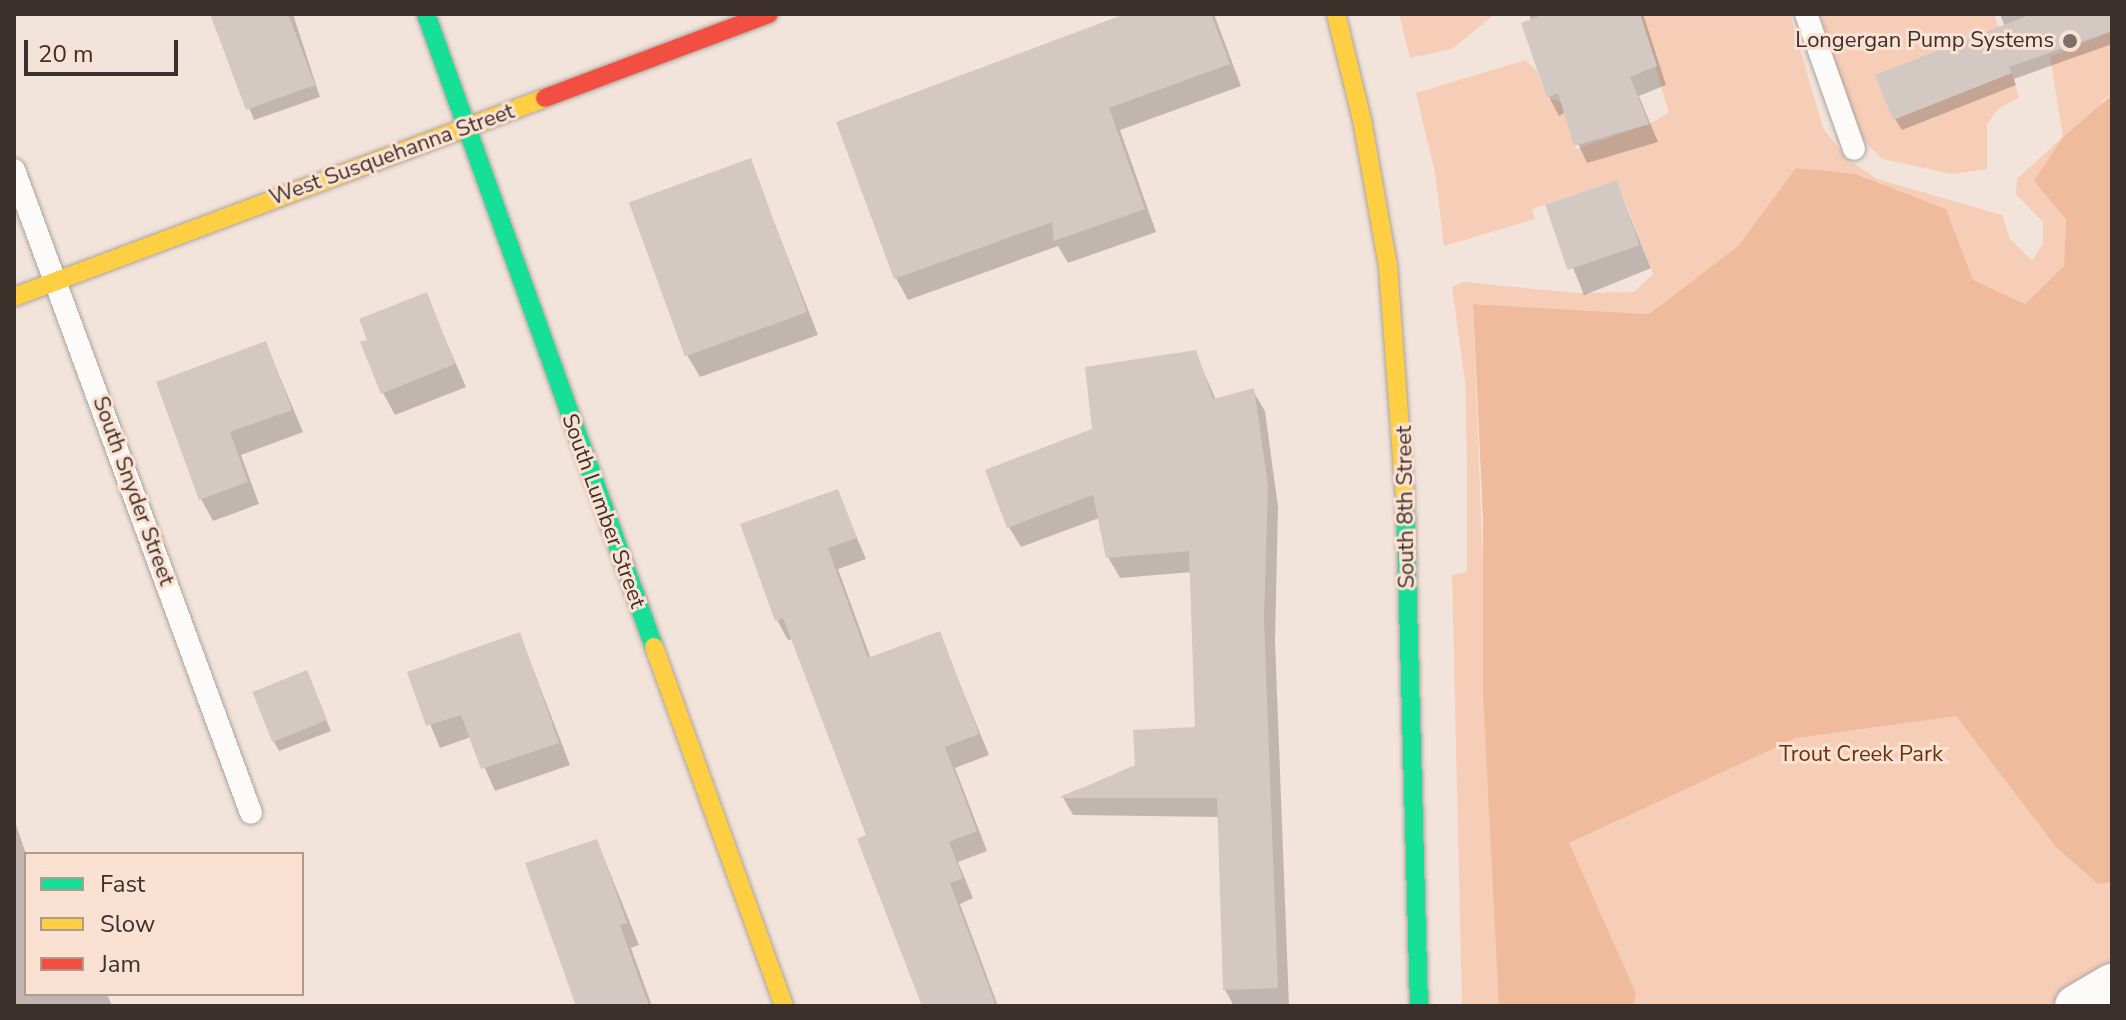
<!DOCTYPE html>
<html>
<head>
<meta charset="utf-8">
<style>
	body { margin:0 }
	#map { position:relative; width:2126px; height:1020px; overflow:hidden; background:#f2e4db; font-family:"Nunito Sans",sans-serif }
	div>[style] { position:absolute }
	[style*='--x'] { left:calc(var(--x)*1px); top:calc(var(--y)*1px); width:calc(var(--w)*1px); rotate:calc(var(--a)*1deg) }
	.green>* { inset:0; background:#f6cdb7 }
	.forest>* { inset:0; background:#f0bb9c }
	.shadow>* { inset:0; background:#0003; transform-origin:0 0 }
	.building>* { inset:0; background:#d3c8c2; transform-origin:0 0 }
	.roads { filter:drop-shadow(0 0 2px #ada39c) drop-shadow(0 0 2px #ada39c) }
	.lane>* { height:22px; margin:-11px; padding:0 11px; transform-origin:11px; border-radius:11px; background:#fdfbfa }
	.street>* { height:42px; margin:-21px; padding:0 21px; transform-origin:21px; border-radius:21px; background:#fdfbfa }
	.fast>* { height:18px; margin:-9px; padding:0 9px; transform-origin:9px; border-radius:9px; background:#16e098 }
	.slow>* { height:18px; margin:-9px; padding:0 9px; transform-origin:9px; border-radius:9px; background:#ffcf43 }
	.jam>* { height:18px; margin:-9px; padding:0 9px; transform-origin:9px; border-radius:9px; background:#f24e42 }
	.dots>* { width:22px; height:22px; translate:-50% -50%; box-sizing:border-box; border:4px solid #fbe1d2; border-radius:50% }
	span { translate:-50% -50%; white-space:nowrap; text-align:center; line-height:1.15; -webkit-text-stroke:6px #fbe1d2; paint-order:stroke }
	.poi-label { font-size:22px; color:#3b302b }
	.right { translate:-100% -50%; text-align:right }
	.street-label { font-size:22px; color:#3b302b }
	.park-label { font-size:22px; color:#68320f }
	.frame { position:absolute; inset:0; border:16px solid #3b302b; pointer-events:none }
	.legend { position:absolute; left:24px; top:852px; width:280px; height:144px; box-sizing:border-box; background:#fbe1d2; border:2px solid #ae9a8f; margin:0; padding:10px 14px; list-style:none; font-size:24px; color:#3b302b }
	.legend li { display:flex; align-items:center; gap:16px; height:40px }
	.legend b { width:40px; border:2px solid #ae9a8f }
	.scale { position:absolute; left:24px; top:40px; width:154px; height:36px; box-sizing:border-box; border:4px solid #3b302b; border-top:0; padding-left:10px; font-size:24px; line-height:28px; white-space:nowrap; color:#3b302b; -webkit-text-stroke:6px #fbe1d2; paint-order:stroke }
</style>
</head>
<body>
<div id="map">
	<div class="green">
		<div style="clip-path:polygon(1399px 14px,1495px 14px,1452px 49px,1410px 58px)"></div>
		<div style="clip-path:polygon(1640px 14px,1790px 14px,1823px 128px,1846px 158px,1877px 179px,2002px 215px,2010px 239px,2032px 261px,2043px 243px,2043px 222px,2016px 194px,2017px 179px,2063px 137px,2050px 57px,2112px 31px,2112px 95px,2102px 101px,2066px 219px,2064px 266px,2025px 304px,1973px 281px,1946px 209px,1797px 168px,1738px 246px,1649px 314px,1473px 304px,1483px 569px,2112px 382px,2112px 1006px,1462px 1006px,1452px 575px,1467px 572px,1467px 465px,1465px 382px,1452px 287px,1464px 282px,1576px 293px,1634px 292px,1653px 274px,1617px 180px,1532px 209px,1535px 219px,1444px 246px,1435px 173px,1416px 93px,1525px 60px,1537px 71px,1547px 98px,1561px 102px,1576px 149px,1649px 124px,1669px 113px)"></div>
		<div style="clip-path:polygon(1820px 14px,1994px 14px,1999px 28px,1876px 75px,1894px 119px,2012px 73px,2019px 98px,1999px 108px,1987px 124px,1987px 169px,1952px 174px,1882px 159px,1859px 136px)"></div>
	</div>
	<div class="forest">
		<div style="clip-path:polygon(2112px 95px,2112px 882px,2098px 884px,2057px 848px,1956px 716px,1796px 738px,1569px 843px,1636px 993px,1633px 1006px,1499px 1006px,1483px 694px,1483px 520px,1473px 304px,1649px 314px,1738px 246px,1796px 168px,1855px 174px,1946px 209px,1973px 280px,2025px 304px,2064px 266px,2066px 219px,2034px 181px,2063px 137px)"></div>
	</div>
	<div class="shadow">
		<div style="clip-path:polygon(212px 14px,293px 14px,320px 97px,254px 120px)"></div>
		<div style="clip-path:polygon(1138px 14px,1214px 14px,1241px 86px,1120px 130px,1156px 232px,1068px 263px,1058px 246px,908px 300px,896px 278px)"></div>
		<div style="clip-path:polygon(1529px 14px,1643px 14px,1666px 85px,1639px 96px,1658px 142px,1587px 163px,1564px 113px,1559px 116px,1549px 97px,1523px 24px,1531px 21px)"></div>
		<div style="clip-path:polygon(2000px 14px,2112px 14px,2112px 44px,2014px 79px,2016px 85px,1902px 130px,1895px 119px,2005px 27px)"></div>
		<div style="clip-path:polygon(750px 161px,818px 335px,700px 377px,687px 355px)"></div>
		<div style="left:1616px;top:182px;width:93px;height:72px;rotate:68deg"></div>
		<div style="clip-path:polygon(426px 295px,466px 387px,395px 415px,383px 393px)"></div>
		<div style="clip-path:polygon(266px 344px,303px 432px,241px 455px,259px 504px,213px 521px,201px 499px)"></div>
		<div style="clip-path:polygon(1195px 352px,1216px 400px,1253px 391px,1265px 411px,1278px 507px,1275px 641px,1289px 1006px,1234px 1006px,1225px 990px,1220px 817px,1073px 815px,1062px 796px,1137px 766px,1197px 729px,1192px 572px,1120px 578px,1108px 557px,1099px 518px,1021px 547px,1009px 527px,1095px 431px)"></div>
		<div style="clip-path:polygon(837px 491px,866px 559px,838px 569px,871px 659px,939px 633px,989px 755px,955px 768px,987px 851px,958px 862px,973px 898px,960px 904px,998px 1006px,924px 1006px,869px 836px,793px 639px,788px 640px,777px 620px,742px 526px)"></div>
		<div style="clip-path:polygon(520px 635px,570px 765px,495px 791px,471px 737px,440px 748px,409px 673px)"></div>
		<div style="clip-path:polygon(306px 672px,331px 731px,279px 751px,273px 740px)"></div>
		<div style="clip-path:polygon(14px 819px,26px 854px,26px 994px,107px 994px,112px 1006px,14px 1006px)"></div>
		<div style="clip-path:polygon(597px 841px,639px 945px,631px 948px,652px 1006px,576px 1006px)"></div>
	</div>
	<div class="building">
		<div style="clip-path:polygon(210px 14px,288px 14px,315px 85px,246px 110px)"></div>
		<div style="clip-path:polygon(1125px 14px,1211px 14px,1230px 64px,1109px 108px,1145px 209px,1054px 241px,1052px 222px,894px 279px,836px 122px)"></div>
		<div style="clip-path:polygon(1545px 14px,1640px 14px,1657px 66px,1630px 77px,1649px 124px,1574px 146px,1558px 93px,1547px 98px,1521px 23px)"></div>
		<div style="clip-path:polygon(2032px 14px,2112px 14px,2112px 31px,2009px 67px,2012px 73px,1893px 120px,1875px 75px)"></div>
		<div style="left:751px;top:158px;width:164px;height:130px;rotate:70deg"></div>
		<div style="left:1617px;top:180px;width:69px;height:76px;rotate:71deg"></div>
		<div style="clip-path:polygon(427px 292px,455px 364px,381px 394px,360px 342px,367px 340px,359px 319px)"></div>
		<div style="clip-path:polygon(266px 341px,292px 410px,230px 432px,248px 482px,199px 500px,156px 382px)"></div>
		<div style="clip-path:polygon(1196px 350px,1213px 399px,1254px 388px,1268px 485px,1264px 619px,1278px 988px,1223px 990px,1217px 798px,1059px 798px,1135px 765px,1133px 730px,1195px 727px,1189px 551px,1106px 558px,1093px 495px,1007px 528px,985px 470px,1092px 429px,1085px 367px)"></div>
		<div style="clip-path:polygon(838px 489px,857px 538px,828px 548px,868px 658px,940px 631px,979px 734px,945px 747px,977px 831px,949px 842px,963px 878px,950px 883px,996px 1006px,922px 1006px,857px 839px,866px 835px,783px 618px,775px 621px,740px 524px)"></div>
		<div style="clip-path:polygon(520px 632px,559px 743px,481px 769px,461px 715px,426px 726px,407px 672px)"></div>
		<div style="left:307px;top:670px;width:54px;height:59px;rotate:68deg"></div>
		<div style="clip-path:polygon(597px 839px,627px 923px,620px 925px,649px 1006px,576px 1006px,525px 863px)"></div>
	</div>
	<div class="roads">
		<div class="lane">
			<div style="--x:1806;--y:14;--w:143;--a:70.4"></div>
			<div style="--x:14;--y:170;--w:685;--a:69.77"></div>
		</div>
		<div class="street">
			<div style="--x:2076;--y:1006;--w:42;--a:-30.3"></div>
		</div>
		<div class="fast">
			<div style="--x:426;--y:14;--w:673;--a:70.19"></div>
			<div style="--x:1405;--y:496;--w:510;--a:88.43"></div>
		</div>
		<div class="slow">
			<div style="--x:1336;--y:14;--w:109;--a:76.2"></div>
			<div style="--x:1362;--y:120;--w:148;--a:79.9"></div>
			<div style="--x:1388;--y:266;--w:231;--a:85.8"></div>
			<div style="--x:14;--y:297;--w:567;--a:-20.54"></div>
			<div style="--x:654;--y:647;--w:382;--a:70.1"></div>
		</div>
		<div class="jam">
			<div style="--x:545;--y:98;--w:239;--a:-20.6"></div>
		</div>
	</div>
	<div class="dots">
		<div style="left:2070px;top:41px;background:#7b6f69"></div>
	</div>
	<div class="poi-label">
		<span class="right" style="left:2054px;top:41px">Longergan Pump Systems</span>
	</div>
	<div class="street-label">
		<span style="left:392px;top:155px;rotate:-20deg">West Susquehanna Street</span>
		<span style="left:133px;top:491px;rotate:70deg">South Snyder Street</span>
		<span style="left:1406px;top:507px;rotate:-91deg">South 8th Street</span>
		<span style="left:603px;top:511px;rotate:70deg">South Lumber Street</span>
	</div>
	<div class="park-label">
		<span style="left:1861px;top:755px">Trout Creek Park</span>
	</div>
	<div class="frame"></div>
	<ul class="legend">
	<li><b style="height:10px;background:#16e098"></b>Fast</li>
	<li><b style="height:10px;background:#ffcf43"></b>Slow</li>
	<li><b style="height:10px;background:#f24e42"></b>Jam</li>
	</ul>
	<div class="scale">20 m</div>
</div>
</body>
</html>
